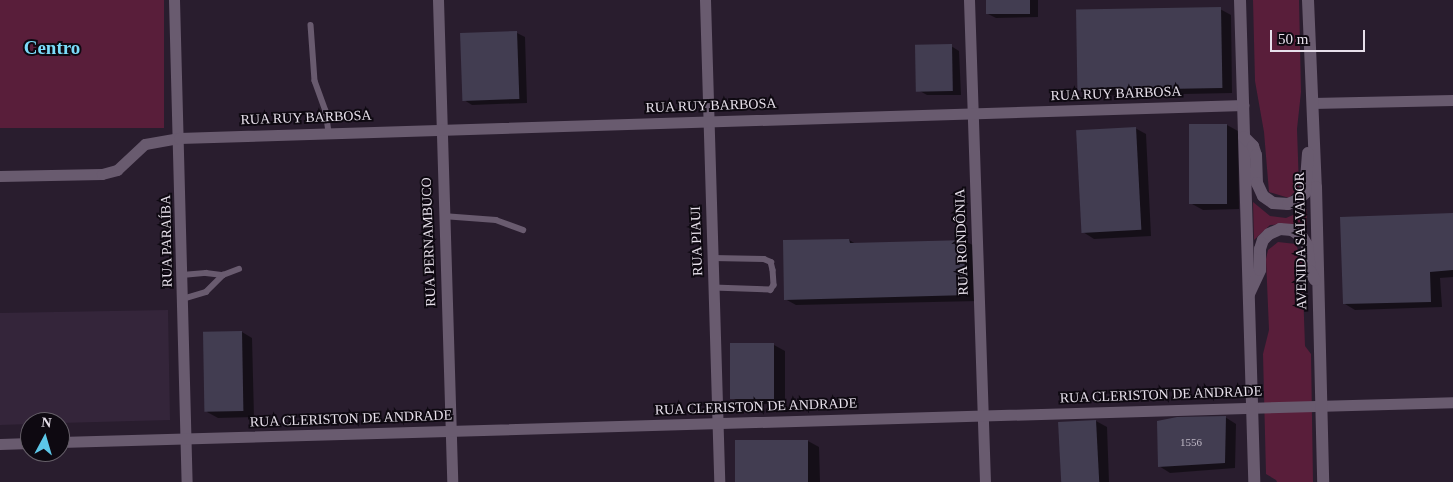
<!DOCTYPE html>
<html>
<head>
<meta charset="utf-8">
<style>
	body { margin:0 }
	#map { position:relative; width:1453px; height:482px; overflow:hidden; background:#291d2e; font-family:"Times New Roman",serif }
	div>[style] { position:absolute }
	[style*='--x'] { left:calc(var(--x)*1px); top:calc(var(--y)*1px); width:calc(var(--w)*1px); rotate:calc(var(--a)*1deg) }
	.built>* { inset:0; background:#34253a }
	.green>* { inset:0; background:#591e3a; transform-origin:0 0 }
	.shadow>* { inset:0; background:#0007 }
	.building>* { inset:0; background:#423d51; transform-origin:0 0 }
	.service>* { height:5.5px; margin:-2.75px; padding:0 2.75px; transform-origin:2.75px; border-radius:2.75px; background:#695b6f }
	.minor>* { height:11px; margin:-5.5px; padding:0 5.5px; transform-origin:5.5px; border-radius:5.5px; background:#695b6f }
	.secondary>* { height:12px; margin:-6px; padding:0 6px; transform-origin:6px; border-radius:6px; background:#695b6f }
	span { translate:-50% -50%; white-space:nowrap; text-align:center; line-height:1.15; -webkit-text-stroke:4px #0e0911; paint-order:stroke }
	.number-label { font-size:11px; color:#beb7c4 }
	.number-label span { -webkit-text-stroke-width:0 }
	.street-label { font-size:14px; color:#e7e0eb }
	.district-label { font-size:19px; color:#7bdbf9; font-weight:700 }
	.north { position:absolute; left:20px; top:412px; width:50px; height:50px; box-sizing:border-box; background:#0e0911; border:1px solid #655f68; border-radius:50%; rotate:6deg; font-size:14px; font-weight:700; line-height:20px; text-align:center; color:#e7e0eb }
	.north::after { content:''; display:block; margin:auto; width:18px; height:22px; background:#5cc7e8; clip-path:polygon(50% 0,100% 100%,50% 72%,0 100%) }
	.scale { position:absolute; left:1270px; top:30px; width:95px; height:22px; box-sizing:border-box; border:2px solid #e7e0eb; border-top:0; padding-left:6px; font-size:15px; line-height:18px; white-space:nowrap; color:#e7e0eb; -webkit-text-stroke:4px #0e0911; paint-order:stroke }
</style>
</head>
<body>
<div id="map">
	<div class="built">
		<div style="clip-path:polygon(168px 310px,170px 420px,60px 423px,30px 422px,30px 424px,0 425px,0 313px)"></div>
	</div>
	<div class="green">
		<div style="left:0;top:0;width:164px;height:128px"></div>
		<div style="clip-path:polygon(1253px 0,1299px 0,1301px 92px,1297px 129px,1299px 187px,1289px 198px,1269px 192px,1264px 132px,1255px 81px)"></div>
		<div style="clip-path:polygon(1253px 202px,1270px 216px,1286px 218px,1307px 209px,1307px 230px,1289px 224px,1270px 225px,1254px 240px)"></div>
		<div style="clip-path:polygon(1278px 242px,1296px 244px,1302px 262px,1305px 346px,1311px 354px,1313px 482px,1277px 482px,1276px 480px,1266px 474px,1263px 354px,1269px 330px,1266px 259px,1268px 250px)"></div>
	</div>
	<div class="shadow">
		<div style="clip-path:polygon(988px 0,1038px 0,1038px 17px,996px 18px,988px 14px)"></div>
		<div style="clip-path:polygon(1220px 9px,1231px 15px,1232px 93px,1090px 96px,1079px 90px)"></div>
		<div style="clip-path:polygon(517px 33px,525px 37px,527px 103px,472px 105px,464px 100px)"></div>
		<div style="clip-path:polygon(951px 46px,959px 51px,961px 95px,927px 95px,918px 90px)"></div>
		<div style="clip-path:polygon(1227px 125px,1238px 131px,1239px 209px,1203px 210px,1192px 204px)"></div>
		<div style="clip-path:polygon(1135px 128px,1146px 134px,1151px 236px,1094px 239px,1083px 232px)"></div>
		<div style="clip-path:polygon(1453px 215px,1453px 277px,1440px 278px,1442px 307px,1355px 310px,1345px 304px)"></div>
		<div style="clip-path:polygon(849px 240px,856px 244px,967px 242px,978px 248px,979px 301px,796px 305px,785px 299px)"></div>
		<div style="clip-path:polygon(242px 332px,252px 338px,254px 417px,218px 418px,207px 412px)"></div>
		<div style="clip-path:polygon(774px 345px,785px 351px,785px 404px,743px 404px,732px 398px)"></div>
		<div style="clip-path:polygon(1225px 417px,1236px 424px,1235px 468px,1170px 473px,1159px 466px)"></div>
		<div style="clip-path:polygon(1096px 421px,1107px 427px,1109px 482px,1061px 482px)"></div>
		<div style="clip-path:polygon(808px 441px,819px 447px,820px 482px,737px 482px,737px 442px)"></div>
	</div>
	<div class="building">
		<div style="left:986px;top:0;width:44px;height:14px"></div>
		<div style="left:1221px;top:7px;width:81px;height:145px;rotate:89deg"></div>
		<div style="left:517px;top:31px;width:68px;height:57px;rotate:88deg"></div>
		<div style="left:952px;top:44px;width:47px;height:37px;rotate:89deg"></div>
		<div style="left:1189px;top:124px;width:38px;height:80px"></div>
		<div style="left:1136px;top:127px;width:103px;height:60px;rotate:87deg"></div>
		<div style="clip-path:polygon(1453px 213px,1453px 270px,1430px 272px,1431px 302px,1343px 304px,1340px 217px)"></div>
		<div style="clip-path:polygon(849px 239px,850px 243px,967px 240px,969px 295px,784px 300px,783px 240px)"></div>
		<div style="left:242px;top:331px;width:80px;height:39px;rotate:89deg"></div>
		<div style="left:730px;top:343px;width:44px;height:56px"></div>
		<div style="clip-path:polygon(1226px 416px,1225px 463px,1158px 467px,1157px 421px,1177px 417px)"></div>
		<div style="left:1096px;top:420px;width:62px;height:38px;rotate:87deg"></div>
		<div style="left:735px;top:440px;width:73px;height:42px"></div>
	</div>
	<div class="service">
		<div style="--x:311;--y:25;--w:56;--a:85.9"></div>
		<div style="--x:315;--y:81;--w:32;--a:70"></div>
		<div style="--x:326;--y:111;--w:22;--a:82"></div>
		<div style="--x:443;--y:216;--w:53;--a:4.3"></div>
		<div style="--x:496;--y:220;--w:29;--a:20"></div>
		<div style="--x:713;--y:258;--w:51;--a:1.1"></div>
		<div style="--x:764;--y:259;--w:8;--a:23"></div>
		<div style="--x:771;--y:262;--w:8;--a:76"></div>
		<div style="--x:773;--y:270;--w:15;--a:86"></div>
		<div style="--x:774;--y:285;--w:6;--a:121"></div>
		<div style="--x:771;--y:290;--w:57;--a:-178"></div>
		<div style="--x:182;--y:275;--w:24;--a:-5"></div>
		<div style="--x:206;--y:273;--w:17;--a:7"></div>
		<div style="--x:183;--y:299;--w:24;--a:-17"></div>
		<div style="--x:206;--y:292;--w:24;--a:-45"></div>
		<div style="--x:223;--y:275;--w:17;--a:-21"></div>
	</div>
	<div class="minor">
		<div style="--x:174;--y:0;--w:482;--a:88.5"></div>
		<div style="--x:438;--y:0;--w:482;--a:88.3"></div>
		<div style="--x:705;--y:0;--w:482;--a:88.3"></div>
		<div style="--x:969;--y:0;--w:482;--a:88.1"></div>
		<div style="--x:1312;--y:103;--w:141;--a:-1.2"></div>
		<div style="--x:0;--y:176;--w:102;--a:-1.1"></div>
		<div style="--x:102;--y:174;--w:16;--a:-15"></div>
		<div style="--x:117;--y:170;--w:38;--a:-43"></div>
		<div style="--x:145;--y:144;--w:35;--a:-10"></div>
		<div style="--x:179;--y:138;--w:1065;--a:-1.78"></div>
		<div style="--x:60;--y:442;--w:1394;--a:-1.64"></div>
		<div style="--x:0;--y:444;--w:30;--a:-2"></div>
	</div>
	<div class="secondary">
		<div style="--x:1240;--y:0;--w:482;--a:88.3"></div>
		<div style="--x:1308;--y:0;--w:187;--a:87.6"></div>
		<div style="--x:1316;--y:187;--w:295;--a:88.6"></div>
		<div style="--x:1244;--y:137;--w:13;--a:45"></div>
		<div style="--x:1253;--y:146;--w:9;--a:72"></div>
		<div style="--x:1256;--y:155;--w:28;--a:88"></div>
		<div style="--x:1257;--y:183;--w:14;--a:65"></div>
		<div style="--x:1263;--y:196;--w:12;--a:35"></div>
		<div style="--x:1273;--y:203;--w:15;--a:4"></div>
		<div style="--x:1288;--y:204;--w:11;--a:-22"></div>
		<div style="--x:1298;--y:200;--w:10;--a:-45"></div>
		<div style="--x:1305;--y:193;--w:40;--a:-85.7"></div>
		<div style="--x:1249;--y:294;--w:26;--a:-65"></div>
		<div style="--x:1260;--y:270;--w:21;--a:-90"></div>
		<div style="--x:1260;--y:249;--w:9;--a:-72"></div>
		<div style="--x:1263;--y:240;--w:8;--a:-45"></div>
		<div style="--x:1269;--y:234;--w:12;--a:-24"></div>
		<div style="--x:1280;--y:229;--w:12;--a:5"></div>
		<div style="--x:1292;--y:230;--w:12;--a:35"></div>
		<div style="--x:1302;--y:237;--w:9;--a:58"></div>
		<div style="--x:1307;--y:245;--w:26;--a:83"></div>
		<div style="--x:1310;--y:271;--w:10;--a:61"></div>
	</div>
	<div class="number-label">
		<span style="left:1191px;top:442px">1556</span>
	</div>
	<div class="street-label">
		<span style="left:1116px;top:94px;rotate:-2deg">RUA RUY BARBOSA</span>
		<span style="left:711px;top:106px;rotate:-2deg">RUA RUY BARBOSA</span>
		<span style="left:306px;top:118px;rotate:-2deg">RUA RUY BARBOSA</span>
		<span style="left:167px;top:241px;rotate:-91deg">RUA PARAÍBA</span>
		<span style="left:697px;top:241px;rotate:-92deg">RUA PIAUI</span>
		<span style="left:1301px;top:241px;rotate:-91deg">AVENIDA SALVADOR</span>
		<span style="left:429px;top:242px;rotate:-92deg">RUA PERNAMBUCO</span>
		<span style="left:962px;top:242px;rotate:-92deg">RUA RONDÔNIA</span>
		<span style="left:1161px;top:395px;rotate:-2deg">RUA CLERISTON DE ANDRADE</span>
		<span style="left:756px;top:407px;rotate:-2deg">RUA CLERISTON DE ANDRADE</span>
		<span style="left:351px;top:419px;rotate:-2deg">RUA CLERISTON DE ANDRADE</span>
	</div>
	<div class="district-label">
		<span style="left:52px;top:48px">Centro</span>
	</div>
	<div class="north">N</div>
	<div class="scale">50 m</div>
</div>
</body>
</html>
